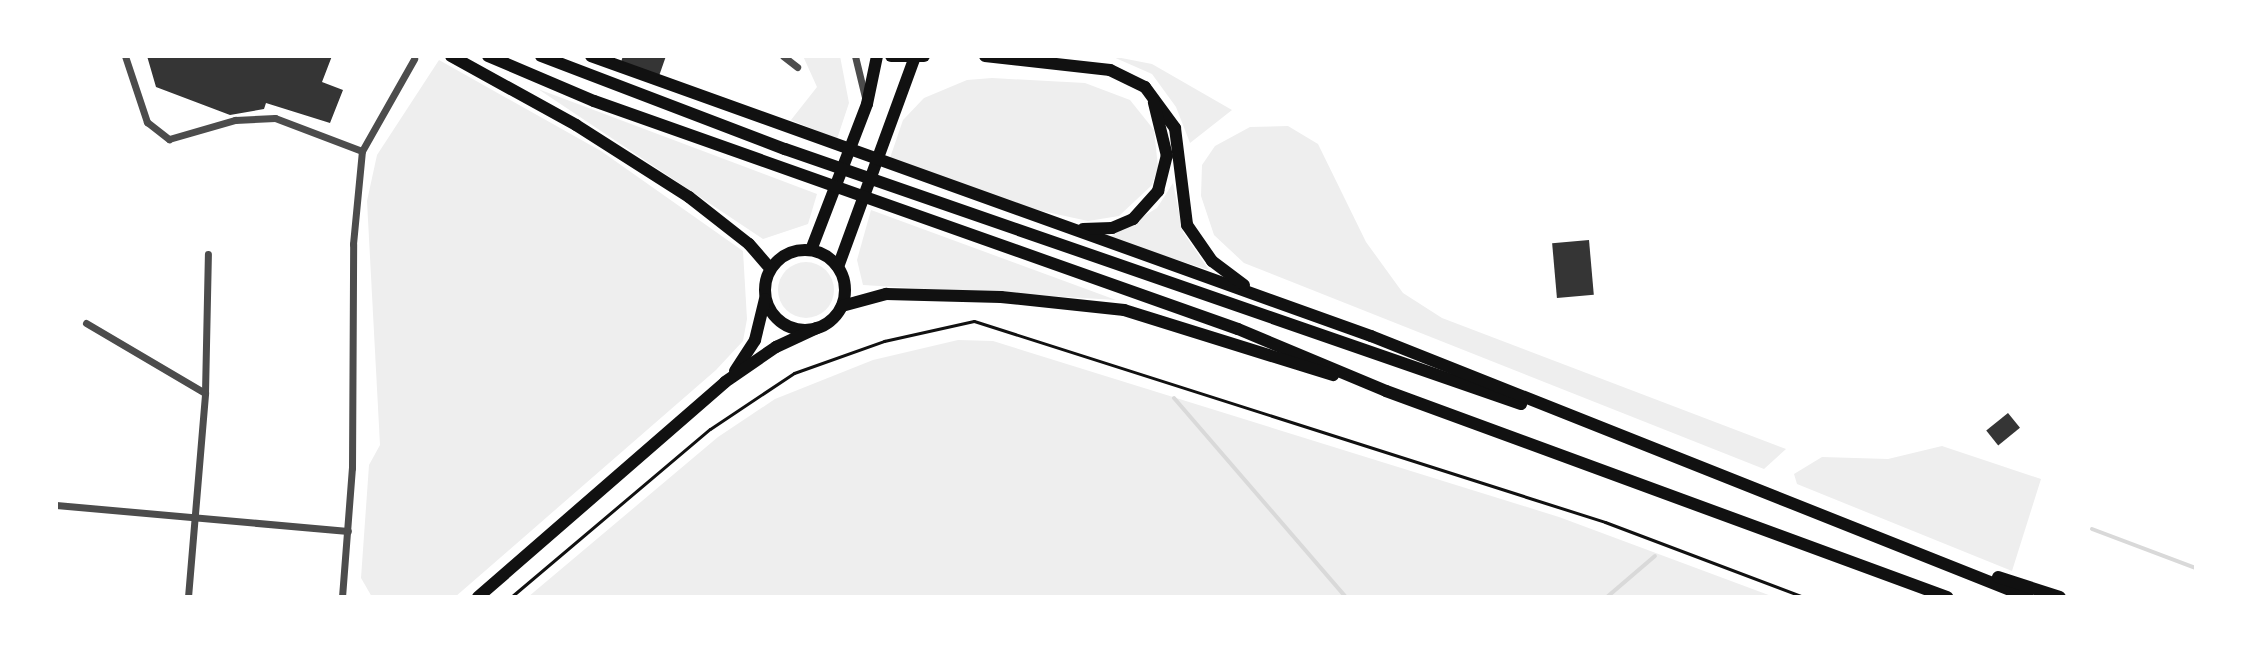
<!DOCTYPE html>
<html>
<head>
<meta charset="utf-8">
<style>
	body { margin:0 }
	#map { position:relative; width:2252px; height:653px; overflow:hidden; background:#fff; font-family:Ubuntu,sans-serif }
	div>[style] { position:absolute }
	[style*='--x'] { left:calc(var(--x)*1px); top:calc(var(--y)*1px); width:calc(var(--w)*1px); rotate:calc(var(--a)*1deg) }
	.green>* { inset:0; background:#eee }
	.round { border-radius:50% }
	.stream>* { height:4px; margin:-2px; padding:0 2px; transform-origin:2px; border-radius:2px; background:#d9d9d9 }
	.building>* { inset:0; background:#353535; transform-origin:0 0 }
	.path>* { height:3px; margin:-1.5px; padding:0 1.5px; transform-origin:1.5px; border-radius:1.5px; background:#111 }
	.minor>* { height:7px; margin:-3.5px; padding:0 3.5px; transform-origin:3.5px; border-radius:3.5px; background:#4c4c4c }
	.trunk>* { height:12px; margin:-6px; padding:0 6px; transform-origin:6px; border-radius:6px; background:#111 }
	.trunk>.ring { margin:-6px; padding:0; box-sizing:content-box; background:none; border:12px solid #111; border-radius:50% }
	.motorway>* { height:12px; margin:-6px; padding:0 6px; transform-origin:6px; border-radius:6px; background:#111 }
	span { translate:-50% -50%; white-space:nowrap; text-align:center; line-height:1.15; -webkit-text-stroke:6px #fff; paint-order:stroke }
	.frame { position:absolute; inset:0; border:58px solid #fff; pointer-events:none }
</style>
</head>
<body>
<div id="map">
	<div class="green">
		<div style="clip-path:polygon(803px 56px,840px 56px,849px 103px,837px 139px,791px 120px,817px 87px)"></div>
		<div style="clip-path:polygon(1111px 56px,1152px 64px,1232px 110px,1190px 143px,1176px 107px,1152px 74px)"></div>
		<div style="clip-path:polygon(439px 60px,601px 151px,743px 251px,747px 319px,743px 341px,716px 370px,455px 597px,372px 597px,361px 578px,369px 465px,380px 445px,367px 201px,377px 155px)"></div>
		<div style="clip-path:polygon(992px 78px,1085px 83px,1130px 100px,1154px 130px,1158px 167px,1152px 185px,1119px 216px,1088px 221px,1033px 209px,890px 158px,903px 120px,924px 98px,967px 80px)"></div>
		<div style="clip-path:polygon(538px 89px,817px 194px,808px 224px,763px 239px)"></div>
		<div style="clip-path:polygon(1288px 126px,1318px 144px,1366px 242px,1403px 293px,1442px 318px,1786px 449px,1764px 469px,1244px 263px,1214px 235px,1201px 196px,1202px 165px,1215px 146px,1250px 127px)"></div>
		<div style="clip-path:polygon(1173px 183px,1183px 232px,1209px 270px,1108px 238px,1157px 208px)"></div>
		<div style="clip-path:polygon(871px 210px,1116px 300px,863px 285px,857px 260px)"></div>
		<div class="round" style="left:778px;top:262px;width:56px;height:56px"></div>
		<div style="clip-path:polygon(958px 340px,993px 341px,1559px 517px,1774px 597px,528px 597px,718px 437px,775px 399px,873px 360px)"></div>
		<div style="clip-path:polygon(1942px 446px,2041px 479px,2012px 571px,1797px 484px,1794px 474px,1822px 457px,1888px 459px)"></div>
	</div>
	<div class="stream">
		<div style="--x:1174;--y:398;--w:263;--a:49.2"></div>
		<div style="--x:2092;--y:529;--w:111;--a:20.6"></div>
		<div style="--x:1607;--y:597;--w:63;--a:-40.5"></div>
	</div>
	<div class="building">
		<div style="clip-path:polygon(147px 56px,332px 56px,322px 82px,343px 90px,330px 123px,266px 103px,264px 109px,230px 115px,156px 87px)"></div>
		<div style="clip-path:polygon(623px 56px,666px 56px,659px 76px,621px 62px)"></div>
		<div style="left:1589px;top:240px;width:55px;height:37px;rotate:85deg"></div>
		<div style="left:2008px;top:413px;width:19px;height:28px;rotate:51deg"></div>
	</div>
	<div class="path">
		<div style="--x:511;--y:597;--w:260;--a:-40.2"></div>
		<div style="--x:710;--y:429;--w:101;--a:-33.7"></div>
		<div style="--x:794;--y:373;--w:96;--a:-19.6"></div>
		<div style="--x:884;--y:341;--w:92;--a:-12.5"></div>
		<div style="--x:974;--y:321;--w:662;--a:17.67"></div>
		<div style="--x:1605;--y:522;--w:212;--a:20.7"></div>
	</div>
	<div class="minor">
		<div style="--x:125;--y:56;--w:70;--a:71.6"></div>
		<div style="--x:147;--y:122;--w:28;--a:38"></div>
		<div style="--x:169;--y:139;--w:69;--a:-16.1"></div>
		<div style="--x:235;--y:120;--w:40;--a:-2.9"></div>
		<div style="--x:275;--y:118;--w:93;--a:20.8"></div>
		<div style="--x:783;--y:56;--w:18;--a:38"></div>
		<div style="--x:855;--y:56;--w:42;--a:76.3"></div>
		<div style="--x:86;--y:323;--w:138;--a:30.5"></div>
		<div style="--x:56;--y:505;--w:293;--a:5.1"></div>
		<div style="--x:188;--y:597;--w:205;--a:-85.2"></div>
		<div style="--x:205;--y:393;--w:139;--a:-88.8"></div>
		<div style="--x:342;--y:597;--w:129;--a:-85.6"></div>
		<div style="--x:352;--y:468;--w:224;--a:-89.7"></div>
		<div style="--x:353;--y:244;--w:93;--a:-84.5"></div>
		<div style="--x:362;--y:151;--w:106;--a:-60.5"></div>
	</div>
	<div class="trunk">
		<div style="--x:891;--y:56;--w:33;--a:0"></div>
		<div class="ring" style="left:765px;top:250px;width:68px;height:68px"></div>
		<div style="--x:811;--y:250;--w:156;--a:-69"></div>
		<div style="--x:867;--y:104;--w:49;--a:-78.2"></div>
		<div style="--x:838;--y:267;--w:221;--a:-69.9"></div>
		<div style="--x:735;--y:371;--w:37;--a:-57"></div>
		<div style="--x:755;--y:340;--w:42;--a:-76.3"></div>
		<div style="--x:478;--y:597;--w:327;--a:-41"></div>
		<div style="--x:725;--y:382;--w:62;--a:-34.5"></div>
		<div style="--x:776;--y:347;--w:45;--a:-24.9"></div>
	</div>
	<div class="motorway">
		<div style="--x:451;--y:56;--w:143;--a:28.9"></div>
		<div style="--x:576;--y:125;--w:134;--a:32.5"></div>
		<div style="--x:689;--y:197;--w:76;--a:38.1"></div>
		<div style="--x:749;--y:244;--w:32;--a:49"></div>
		<div style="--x:488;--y:56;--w:115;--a:23"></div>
		<div style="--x:594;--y:101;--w:683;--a:19.5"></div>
		<div style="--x:1238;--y:329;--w:160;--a:22.7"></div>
		<div style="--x:1386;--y:391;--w:598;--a:20.16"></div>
		<div style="--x:541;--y:56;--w:261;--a:20.9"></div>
		<div style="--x:785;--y:149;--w:779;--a:19.11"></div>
		<div style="--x:591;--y:56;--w:829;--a:19.75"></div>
		<div style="--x:1371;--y:336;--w:707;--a:21.67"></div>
		<div style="--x:985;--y:56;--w:126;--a:6.4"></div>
		<div style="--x:1110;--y:70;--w:39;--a:26"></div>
		<div style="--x:1145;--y:87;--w:51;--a:53.8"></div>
		<div style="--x:1175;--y:128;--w:98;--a:82.9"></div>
		<div style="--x:1187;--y:225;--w:44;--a:55.2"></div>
		<div style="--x:1212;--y:261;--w:40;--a:37"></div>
		<div style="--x:1083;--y:229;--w:29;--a:-2"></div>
		<div style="--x:1112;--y:228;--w:23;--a:-23"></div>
		<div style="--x:1133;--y:219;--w:38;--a:-48"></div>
		<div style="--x:1158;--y:191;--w:36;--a:-76"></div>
		<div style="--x:1167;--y:156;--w:55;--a:-103.8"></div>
		<div style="--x:842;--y:306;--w:46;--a:-15.3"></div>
		<div style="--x:886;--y:294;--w:115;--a:1.5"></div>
		<div style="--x:1001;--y:297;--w:124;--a:6"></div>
		<div style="--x:1124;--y:310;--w:219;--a:17.3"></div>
		<div style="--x:1998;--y:577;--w:65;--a:17.9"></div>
	</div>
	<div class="frame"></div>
</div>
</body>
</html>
